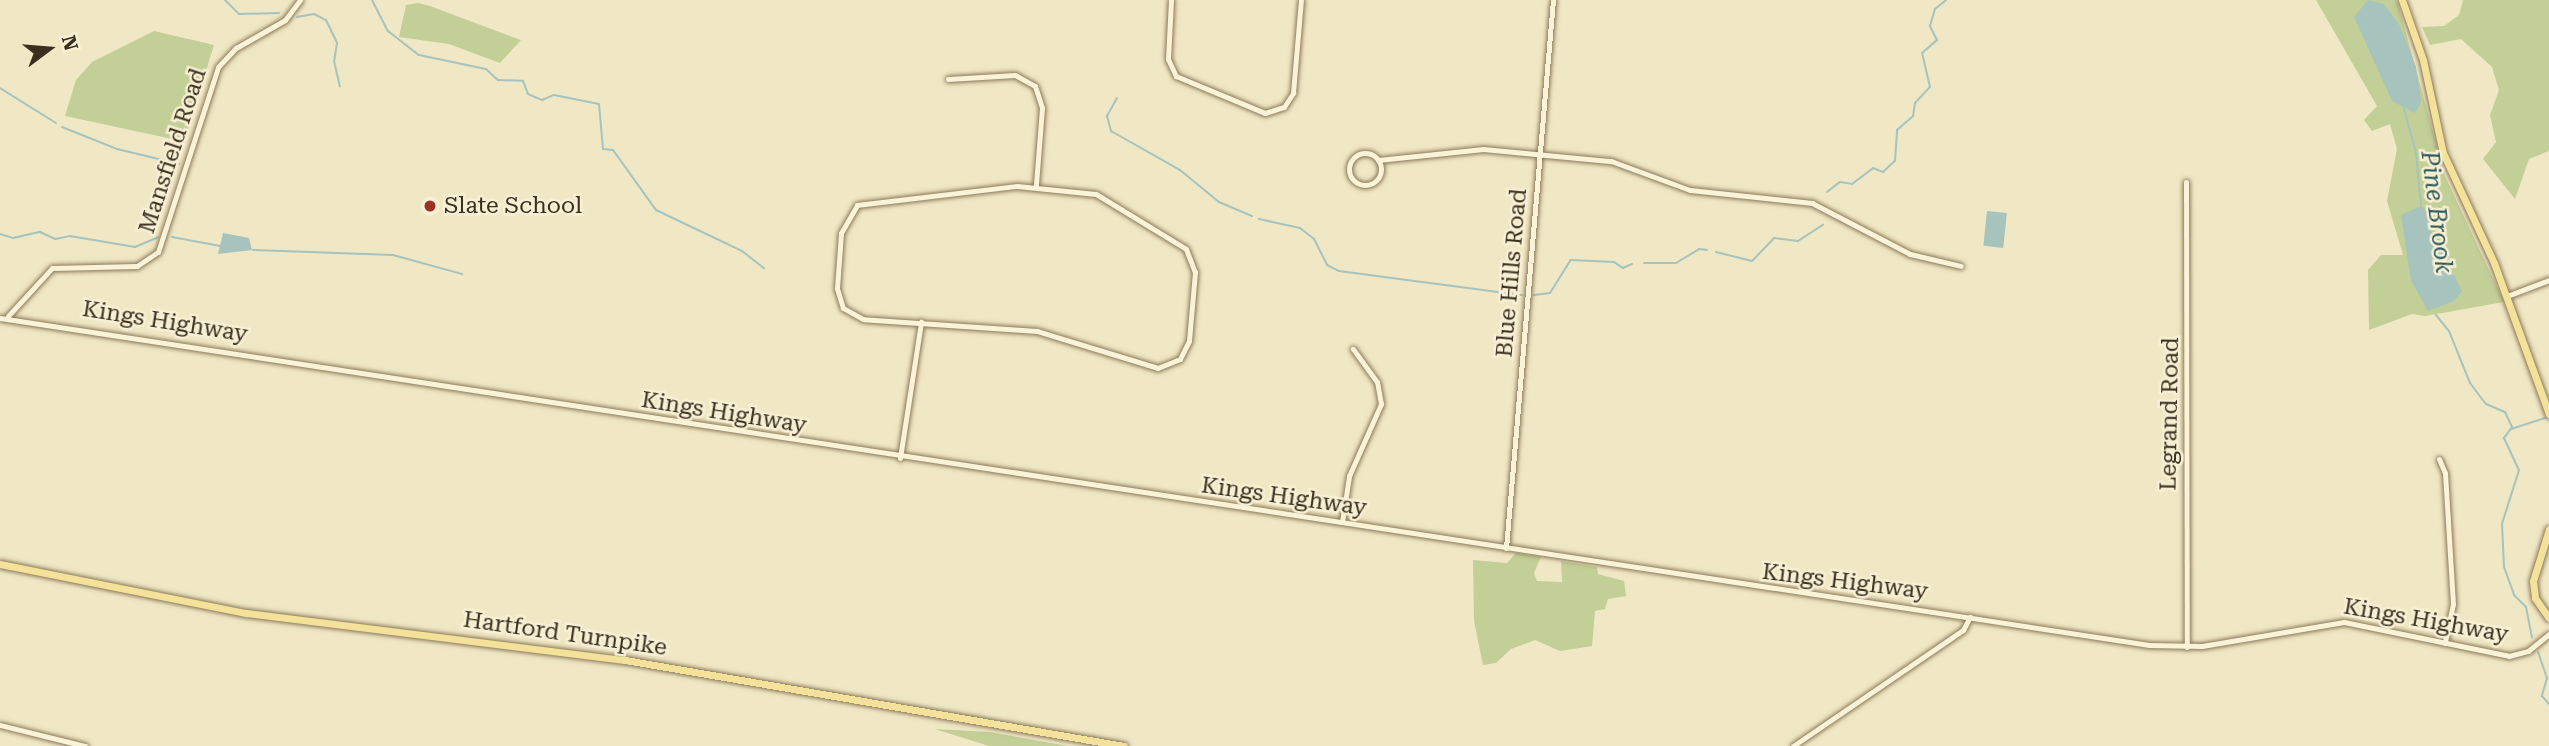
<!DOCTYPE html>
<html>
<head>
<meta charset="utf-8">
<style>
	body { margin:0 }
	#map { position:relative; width:2549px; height:746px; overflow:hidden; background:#f0e7c4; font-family:"Roboto Serif",serif }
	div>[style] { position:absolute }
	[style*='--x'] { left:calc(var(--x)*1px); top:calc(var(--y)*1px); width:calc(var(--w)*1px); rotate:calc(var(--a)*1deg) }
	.green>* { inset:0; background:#c2cf97 }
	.water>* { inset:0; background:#a6c3bd; transform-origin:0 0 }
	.stream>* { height:2px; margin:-1px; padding:0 1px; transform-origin:1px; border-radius:1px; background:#a6c3bd }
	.roads { filter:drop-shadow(0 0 2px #8b7959) drop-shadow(0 0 2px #8b7959) }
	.minor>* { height:5px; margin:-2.5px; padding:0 2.5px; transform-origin:2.5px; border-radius:2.5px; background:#faf3d8 }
	.minor>.ring { margin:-2.5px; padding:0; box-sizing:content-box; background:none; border:5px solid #faf3d8; border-radius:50% }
	.major>* { height:7px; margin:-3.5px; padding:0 3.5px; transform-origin:3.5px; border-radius:3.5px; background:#f4e29b }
	.dots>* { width:19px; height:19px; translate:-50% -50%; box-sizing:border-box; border:4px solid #f7f0d4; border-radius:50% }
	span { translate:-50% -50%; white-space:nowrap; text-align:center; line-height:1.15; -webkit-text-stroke:5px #f7f0d4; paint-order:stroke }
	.street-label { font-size:23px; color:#3b2f1e }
	.poi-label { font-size:23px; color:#3b2f1e }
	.left { translate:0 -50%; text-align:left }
	.water-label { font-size:24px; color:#2d595b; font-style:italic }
	.north { position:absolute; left:14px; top:14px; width:70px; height:70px; -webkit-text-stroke:5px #f7f0d4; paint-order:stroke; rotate:74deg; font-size:19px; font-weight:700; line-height:28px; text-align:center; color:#3b2f1e }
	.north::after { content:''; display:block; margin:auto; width:24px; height:32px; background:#3b2f1e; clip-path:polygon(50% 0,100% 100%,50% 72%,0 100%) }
</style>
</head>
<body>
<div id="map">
	<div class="green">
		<div style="clip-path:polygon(2316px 0,2397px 0,2445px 176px,2504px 302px,2425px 316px,2412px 314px,2369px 330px,2368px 270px,2381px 255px,2403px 255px,2387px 201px,2397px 149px,2390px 124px,2372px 131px,2364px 120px,2377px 106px)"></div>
		<div style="clip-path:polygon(2463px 0,2549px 0,2549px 151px,2529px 159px,2515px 199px,2483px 159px,2496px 142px,2490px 115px,2499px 90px,2492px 67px,2461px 39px,2430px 45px,2422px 27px,2444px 26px,2459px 15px)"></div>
		<div style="clip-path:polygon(418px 3px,430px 6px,521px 40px,500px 63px,449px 44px,399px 37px,406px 5px)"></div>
		<div style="clip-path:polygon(154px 31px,214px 45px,187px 132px,177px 140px,65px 116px,76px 80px,92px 62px)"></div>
		<div style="clip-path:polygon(1516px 553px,1541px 557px,1534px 573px,1537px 581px,1562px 582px,1561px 561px,1597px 567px,1598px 574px,1624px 581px,1626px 596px,1608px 599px,1605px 609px,1595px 611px,1592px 646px,1560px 651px,1535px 640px,1511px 649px,1496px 663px,1483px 665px,1474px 621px,1473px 560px,1507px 563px)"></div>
		<div style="clip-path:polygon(935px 729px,990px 732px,1068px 746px,989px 746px)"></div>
	</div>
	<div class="water">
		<div style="clip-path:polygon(2368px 0,2384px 4px,2400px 26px,2416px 67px,2421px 102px,2415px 113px,2392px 101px,2354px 17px)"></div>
		<div style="clip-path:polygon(2421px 206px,2430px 213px,2431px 230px,2462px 291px,2454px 301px,2428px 311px,2411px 280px,2401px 215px)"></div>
		<div style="left:1987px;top:211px;width:20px;height:35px;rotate:6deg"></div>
		<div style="clip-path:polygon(223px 233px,249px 238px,252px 250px,218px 254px)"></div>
	</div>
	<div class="stream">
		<div style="--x:225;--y:0;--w:20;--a:45"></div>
		<div style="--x:239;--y:14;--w:40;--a:-1.4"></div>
		<div style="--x:372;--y:0;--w:35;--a:63"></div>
		<div style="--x:388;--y:31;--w:39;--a:38"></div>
		<div style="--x:419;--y:55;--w:68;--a:11.8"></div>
		<div style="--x:486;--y:69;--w:16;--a:43"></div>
		<div style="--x:498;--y:80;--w:25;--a:2"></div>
		<div style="--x:523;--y:81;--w:14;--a:69"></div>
		<div style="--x:528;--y:94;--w:15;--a:23"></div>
		<div style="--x:542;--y:100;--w:13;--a:-23"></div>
		<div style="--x:554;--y:95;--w:46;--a:11.3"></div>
		<div style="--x:599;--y:104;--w:45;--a:84.9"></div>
		<div style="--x:603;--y:149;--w:10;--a:6"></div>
		<div style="--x:613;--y:150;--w:74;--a:54.4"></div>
		<div style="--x:656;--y:210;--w:95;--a:25.5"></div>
		<div style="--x:742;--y:251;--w:28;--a:38"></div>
		<div style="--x:297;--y:17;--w:17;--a:-10"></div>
		<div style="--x:314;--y:14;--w:13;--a:27"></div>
		<div style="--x:326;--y:20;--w:25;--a:64"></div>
		<div style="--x:337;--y:43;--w:18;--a:99"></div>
		<div style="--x:334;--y:61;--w:26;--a:77"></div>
		<div style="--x:0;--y:88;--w:66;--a:32"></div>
		<div style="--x:1117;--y:98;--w:21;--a:119"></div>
		<div style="--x:1107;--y:116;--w:16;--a:75"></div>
		<div style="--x:1111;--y:131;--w:79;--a:29.5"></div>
		<div style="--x:1180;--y:170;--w:50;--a:39.4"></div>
		<div style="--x:1219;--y:202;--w:36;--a:23"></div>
		<div style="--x:2404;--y:109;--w:46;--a:74.7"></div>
		<div style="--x:2416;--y:153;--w:52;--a:84.5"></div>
		<div style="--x:62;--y:127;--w:59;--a:21.8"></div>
		<div style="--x:117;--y:149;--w:64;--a:13.6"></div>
		<div style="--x:1827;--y:192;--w:16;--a:-38"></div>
		<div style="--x:1840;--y:182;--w:12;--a:9"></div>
		<div style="--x:1852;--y:184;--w:26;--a:-37"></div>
		<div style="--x:1873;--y:168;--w:11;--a:22"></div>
		<div style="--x:1883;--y:172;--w:16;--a:-43"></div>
		<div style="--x:1895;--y:161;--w:31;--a:-86"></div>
		<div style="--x:1897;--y:130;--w:21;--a:-41"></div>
		<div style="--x:1913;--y:116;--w:13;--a:-81"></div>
		<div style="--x:1915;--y:103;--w:22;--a:-47"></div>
		<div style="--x:1930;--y:87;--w:35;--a:-103"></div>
		<div style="--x:1922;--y:53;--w:20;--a:-41"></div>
		<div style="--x:1937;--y:40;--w:16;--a:-117"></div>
		<div style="--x:1930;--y:26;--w:18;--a:-74"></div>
		<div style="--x:1935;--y:9;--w:14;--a:-39"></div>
		<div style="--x:1259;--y:219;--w:42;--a:12.4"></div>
		<div style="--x:1300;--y:228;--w:18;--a:38"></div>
		<div style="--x:1314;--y:239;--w:29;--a:63"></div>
		<div style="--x:1327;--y:265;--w:13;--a:27"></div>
		<div style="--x:1339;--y:271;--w:185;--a:7.5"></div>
		<div style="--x:0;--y:234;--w:14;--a:17"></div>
		<div style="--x:13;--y:238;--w:28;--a:-13"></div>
		<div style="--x:40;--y:232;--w:17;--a:25"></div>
		<div style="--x:55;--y:239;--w:15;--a:-11"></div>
		<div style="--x:70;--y:236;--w:66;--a:9.6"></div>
		<div style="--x:135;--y:247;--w:25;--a:-23"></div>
		<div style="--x:172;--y:237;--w:49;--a:10.6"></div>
		<div style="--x:253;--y:250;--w:140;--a:2"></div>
		<div style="--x:393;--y:255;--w:72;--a:15.4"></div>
		<div style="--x:1716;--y:252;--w:37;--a:14"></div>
		<div style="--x:1752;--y:261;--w:32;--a:-46"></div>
		<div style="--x:1774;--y:238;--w:24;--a:7"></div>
		<div style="--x:1798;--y:241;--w:30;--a:-33"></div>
		<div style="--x:1644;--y:263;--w:32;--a:0"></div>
		<div style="--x:1676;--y:263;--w:27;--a:-31"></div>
		<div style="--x:1699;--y:249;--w:8;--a:7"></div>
		<div style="--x:1534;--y:295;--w:16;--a:-7"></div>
		<div style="--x:1550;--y:293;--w:39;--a:-58"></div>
		<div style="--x:1571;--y:260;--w:43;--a:2.7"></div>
		<div style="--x:1614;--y:262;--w:11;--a:34"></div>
		<div style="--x:1623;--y:268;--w:10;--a:-24"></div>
		<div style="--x:2436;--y:315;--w:21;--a:51"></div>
		<div style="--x:2449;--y:331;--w:56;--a:68"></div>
		<div style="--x:2470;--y:383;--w:26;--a:53"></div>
		<div style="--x:2486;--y:404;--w:21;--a:23"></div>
		<div style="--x:2505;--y:412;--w:17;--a:65"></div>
		<div style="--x:2512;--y:427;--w:14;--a:126"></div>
		<div style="--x:2504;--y:438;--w:35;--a:65"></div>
		<div style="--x:2519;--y:470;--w:57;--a:107.5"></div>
		<div style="--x:2502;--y:524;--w:43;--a:87.3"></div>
		<div style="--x:2504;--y:567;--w:30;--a:70"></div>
		<div style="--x:2514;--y:595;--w:17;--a:45"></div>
		<div style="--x:2526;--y:607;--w:31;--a:79"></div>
		<div style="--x:2511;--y:429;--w:36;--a:-18"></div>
		<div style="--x:2538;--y:652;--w:28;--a:71"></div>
		<div style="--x:2547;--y:678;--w:19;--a:106"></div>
		<div style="--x:2542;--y:696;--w:11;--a:49"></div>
	</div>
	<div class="roads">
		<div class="minor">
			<div style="--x:1171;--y:0;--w:59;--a:92.9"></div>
			<div style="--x:1168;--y:59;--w:19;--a:65"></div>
			<div style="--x:1176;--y:76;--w:96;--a:22.6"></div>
			<div style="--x:1265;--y:113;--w:20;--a:-18"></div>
			<div style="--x:1284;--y:107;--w:17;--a:-57"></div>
			<div style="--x:1293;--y:93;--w:93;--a:-85.1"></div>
			<div style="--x:948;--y:79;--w:67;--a:-3.4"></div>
			<div style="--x:1015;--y:75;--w:23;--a:29"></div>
			<div style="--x:1035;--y:86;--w:23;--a:72"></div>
			<div style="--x:1042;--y:108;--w:77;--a:94.5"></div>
			<div class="ring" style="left:1349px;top:153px;width:27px;height:27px"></div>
			<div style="--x:1378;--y:160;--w:106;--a:-6"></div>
			<div style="--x:1483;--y:149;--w:129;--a:5.4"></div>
			<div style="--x:1611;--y:161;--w:84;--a:20.2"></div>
			<div style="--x:1690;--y:190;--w:123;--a:6.1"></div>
			<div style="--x:1812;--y:203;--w:110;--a:27.5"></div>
			<div style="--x:1910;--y:254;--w:52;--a:13.2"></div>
			<div style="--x:2186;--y:182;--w:465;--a:89.9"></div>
			<div style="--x:1017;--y:186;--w:79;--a:5.8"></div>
			<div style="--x:1096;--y:194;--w:105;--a:31.4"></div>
			<div style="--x:1186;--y:249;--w:25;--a:69"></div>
			<div style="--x:1195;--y:272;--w:69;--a:95"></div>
			<div style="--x:1189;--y:341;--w:20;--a:117"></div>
			<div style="--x:1180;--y:359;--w:24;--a:158"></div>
			<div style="--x:1158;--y:368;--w:127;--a:-163"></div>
			<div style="--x:1037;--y:331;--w:174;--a:-176.1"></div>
			<div style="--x:863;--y:319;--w:23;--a:-151"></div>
			<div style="--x:843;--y:308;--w:21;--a:-107"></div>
			<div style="--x:837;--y:288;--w:55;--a:-85.8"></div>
			<div style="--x:841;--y:233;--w:32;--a:-60"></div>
			<div style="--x:857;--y:205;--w:161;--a:-6.8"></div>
			<div style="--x:2507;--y:296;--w:45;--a:-20.9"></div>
			<div style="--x:8;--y:316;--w:65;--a:-47.5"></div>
			<div style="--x:52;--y:268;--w:85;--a:-1.3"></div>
			<div style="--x:137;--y:266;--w:25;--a:-34"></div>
			<div style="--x:158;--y:252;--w:194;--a:-72"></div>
			<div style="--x:218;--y:67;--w:26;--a:-47"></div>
			<div style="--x:236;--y:48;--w:56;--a:-29.7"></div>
			<div style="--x:285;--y:20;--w:25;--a:-53"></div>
			<div style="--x:0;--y:318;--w:2174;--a:8.65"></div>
			<div style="--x:2149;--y:645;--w:53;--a:1.1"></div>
			<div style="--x:2202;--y:646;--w:144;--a:-9.6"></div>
			<div style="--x:2344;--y:622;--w:168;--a:11.6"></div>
			<div style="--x:2509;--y:656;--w:20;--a:-15"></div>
			<div style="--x:2528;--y:651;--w:27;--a:-39"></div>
			<div style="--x:900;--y:458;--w:138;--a:-81.2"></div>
			<div style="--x:2439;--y:459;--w:15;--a:67"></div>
			<div style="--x:2445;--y:473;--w:131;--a:86.5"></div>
			<div style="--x:2453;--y:604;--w:40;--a:102"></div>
			<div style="--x:1342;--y:522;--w:47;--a:-81.3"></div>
			<div style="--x:1349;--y:476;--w:79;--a:-66"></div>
			<div style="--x:1381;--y:404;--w:22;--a:-100"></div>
			<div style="--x:1377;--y:382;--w:41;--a:-126"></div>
			<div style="--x:1506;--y:548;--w:550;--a:-85.1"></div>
			<div style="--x:0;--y:725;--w:88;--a:13.9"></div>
			<div style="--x:1793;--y:746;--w:206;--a:-34.3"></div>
			<div style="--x:1963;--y:630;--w:15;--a:-62"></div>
		</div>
		<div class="major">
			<div style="--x:2402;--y:0;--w:64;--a:70.7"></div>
			<div style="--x:2423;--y:60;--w:95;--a:77.9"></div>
			<div style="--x:2443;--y:153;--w:121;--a:65.1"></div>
			<div style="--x:2494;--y:263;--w:161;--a:70"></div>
			<div style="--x:2549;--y:529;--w:54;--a:107.1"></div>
			<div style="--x:2533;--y:581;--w:17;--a:83"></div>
			<div style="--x:2535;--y:598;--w:24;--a:55"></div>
			<div style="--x:0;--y:564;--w:251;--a:11.3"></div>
			<div style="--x:246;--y:613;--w:382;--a:7.1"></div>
			<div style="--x:625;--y:660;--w:506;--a:9.78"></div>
		</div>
	</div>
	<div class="dots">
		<div style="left:430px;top:206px;background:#9d3327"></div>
	</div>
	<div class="street-label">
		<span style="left:173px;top:151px;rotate:-72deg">Mansfield Road</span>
		<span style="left:1512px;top:273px;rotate:-85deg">Blue Hills Road</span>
		<span style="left:165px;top:322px;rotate:9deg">Kings Highway</span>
		<span style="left:724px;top:413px;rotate:9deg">Kings Highway</span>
		<span style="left:2170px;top:414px;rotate:-89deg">Legrand Road</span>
		<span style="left:1284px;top:497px;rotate:8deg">Kings Highway</span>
		<span style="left:1845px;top:582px;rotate:7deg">Kings Highway</span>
		<span style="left:2426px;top:621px;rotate:10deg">Kings Highway</span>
		<span style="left:565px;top:634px;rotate:8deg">Hartford Turnpike</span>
	</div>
	<div class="poi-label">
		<span class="left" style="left:444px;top:206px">Slate School</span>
	</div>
	<div class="water-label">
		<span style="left:2436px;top:212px;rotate:83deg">Pine Brook</span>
	</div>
	<div class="north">N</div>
</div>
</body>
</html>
